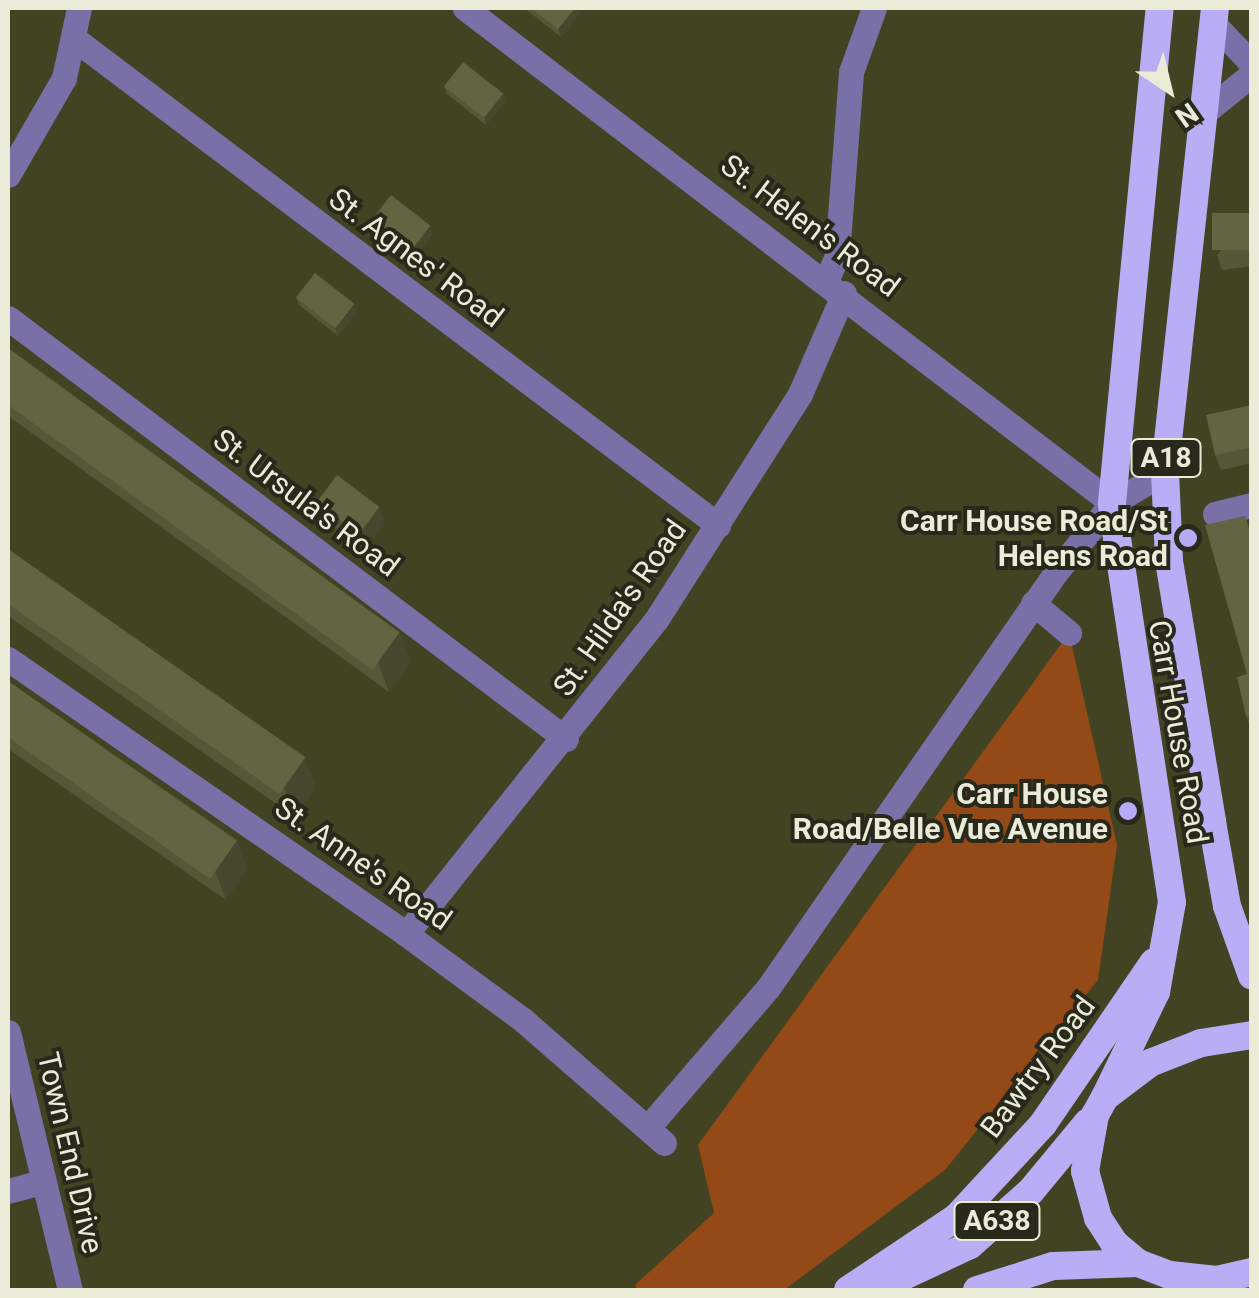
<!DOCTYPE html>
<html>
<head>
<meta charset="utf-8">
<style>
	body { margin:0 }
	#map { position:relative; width:1259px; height:1298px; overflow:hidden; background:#424322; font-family:Roboto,sans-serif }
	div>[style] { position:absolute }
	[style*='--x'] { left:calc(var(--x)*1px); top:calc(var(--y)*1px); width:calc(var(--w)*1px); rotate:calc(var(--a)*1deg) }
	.green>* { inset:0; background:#934a16 }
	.minor>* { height:25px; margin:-12.5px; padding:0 12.5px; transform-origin:12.5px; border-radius:12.5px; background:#7970a7 }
	.trunk>* { height:28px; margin:-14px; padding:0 14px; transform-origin:14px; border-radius:14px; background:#b9aef5 }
	.wall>* { inset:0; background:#555739 }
	.shaded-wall>* { inset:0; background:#45472e }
	.building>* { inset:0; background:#636542; transform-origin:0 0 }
	.dots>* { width:28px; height:28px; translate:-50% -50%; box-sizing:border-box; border:5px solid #28291a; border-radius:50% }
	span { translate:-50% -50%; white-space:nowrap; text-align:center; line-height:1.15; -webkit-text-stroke:8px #28291a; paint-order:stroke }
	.shield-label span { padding:2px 8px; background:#28291a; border:2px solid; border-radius:8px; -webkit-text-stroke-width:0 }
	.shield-label { font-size:28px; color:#eaecd8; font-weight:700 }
	.street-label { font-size:30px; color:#eaecd8 }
	.poi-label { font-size:30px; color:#eaecd8; font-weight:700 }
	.right { translate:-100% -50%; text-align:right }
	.frame { position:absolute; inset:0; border:10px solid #eaecd8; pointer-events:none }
	.north { position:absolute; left:1119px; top:40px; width:100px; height:100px; -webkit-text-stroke:8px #28291a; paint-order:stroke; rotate:145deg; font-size:28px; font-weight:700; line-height:40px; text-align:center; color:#eaecd8 }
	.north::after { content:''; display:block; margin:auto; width:35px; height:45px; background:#eaecd8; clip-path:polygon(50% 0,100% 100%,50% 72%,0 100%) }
</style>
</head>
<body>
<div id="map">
	<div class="green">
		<div style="clip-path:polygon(1069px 633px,1117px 845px,1098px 980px,945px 1170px,784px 1290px,637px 1290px,635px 1285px,714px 1213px,698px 1145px)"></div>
	</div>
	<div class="minor">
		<div style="--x:465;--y:8;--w:815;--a:37.42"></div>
		<div style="--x:1212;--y:22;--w:58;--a:46.4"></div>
		<div style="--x:76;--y:40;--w:805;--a:37.07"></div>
		<div style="--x:1200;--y:116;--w:67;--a:-38.9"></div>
		<div style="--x:8;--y:175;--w:112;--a:-60"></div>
		<div style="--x:64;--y:78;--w:72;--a:-77.9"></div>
		<div style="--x:827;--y:279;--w:26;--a:-67"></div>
		<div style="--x:837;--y:255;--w:184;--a:-85.6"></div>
		<div style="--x:851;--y:72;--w:68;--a:-70.2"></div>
		<div style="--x:8;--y:318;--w:699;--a:37.03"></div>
		<div style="--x:1215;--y:514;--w:38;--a:-14"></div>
		<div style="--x:1033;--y:603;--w:47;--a:39.8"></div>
		<div style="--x:8;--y:659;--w:484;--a:34.6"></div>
		<div style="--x:406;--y:934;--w:145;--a:36.3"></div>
		<div style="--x:523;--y:1020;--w:187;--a:41.1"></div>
		<div style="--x:406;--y:934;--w:401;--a:-51.5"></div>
		<div style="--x:656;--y:620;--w:268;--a:-57.5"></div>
		<div style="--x:800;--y:394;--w:110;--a:-66.5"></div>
		<div style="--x:8;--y:1032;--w:265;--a:76.5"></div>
		<div style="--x:650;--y:1125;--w:181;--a:-49.3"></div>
		<div style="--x:768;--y:988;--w:506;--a:-55.3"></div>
		<div style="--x:1056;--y:572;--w:89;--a:-50.9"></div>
		<div style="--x:1112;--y:503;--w:61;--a:-30.3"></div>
		<div style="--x:8;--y:1191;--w:35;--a:-15"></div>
	</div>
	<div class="trunk">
		<div style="--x:1215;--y:8;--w:467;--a:96.2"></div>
		<div style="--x:1165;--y:472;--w:89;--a:87.4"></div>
		<div style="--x:1169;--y:561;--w:265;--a:80.6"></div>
		<div style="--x:1212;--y:822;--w:85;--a:79.9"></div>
		<div style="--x:1227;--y:906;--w:74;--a:70.3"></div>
		<div style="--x:1252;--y:1035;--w:52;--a:171.1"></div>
		<div style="--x:1201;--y:1043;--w:55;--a:158.6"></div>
		<div style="--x:1150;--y:1063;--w:56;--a:142.9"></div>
		<div style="--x:1105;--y:1097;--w:21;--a:119"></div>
		<div style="--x:1095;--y:1115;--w:57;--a:100.1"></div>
		<div style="--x:1085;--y:1171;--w:49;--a:74.5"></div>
		<div style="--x:1098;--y:1218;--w:30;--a:57"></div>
		<div style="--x:1114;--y:1243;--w:31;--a:40"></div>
		<div style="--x:1138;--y:1263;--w:34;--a:21"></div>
		<div style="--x:1170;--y:1275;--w:47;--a:6.1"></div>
		<div style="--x:1217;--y:1280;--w:36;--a:-13"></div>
		<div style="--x:1105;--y:1097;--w:117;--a:-64.1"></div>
		<div style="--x:1156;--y:992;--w:91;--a:-79.9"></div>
		<div style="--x:1172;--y:902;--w:403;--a:-98.6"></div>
		<div style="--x:1112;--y:503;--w:497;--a:-84.5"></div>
		<div style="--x:848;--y:1290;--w:131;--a:-33.8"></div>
		<div style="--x:957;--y:1217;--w:127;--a:-47.2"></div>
		<div style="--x:1043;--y:1124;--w:196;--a:-55.6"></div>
		<div style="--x:874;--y:1290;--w:106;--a:-25.1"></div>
		<div style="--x:970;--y:1245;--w:81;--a:-41.5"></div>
		<div style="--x:1031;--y:1191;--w:89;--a:-50.4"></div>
		<div style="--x:977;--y:1290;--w:80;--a:-17.5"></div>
		<div style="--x:1053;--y:1266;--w:85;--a:-2"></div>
	</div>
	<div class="wall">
		<div style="clip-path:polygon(524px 8px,578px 8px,580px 13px,561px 37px)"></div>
		<div style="clip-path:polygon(444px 86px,503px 93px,506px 101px,486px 125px,447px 94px)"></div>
		<div style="clip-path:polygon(1252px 213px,1252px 266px,1222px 270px,1217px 255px)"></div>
		<div style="clip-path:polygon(372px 219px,433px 234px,414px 258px,374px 227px)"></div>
		<div style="clip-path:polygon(296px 297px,357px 312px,338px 336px,299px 305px)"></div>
		<div style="clip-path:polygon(8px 348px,411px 661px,389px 692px,8px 416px)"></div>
		<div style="clip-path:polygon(1252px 405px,1252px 463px,1221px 470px,1215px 455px)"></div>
		<div style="clip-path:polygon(317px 503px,385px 523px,364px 550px,322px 518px)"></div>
		<div style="clip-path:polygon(1252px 534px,1252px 730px,1246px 716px)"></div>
		<div style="clip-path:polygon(8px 549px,316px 787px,295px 817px,8px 616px)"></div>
		<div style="clip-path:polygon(8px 681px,237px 840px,247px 869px,226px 900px,8px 749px)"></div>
	</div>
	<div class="shaded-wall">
		<div style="clip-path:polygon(575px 8px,578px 8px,580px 13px,561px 37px,558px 29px)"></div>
		<div style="clip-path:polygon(503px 93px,506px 101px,486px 125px,484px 117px)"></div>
		<div style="clip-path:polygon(430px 226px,433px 234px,414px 258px,411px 250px)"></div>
		<div style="clip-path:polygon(354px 304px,357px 312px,338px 336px,335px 328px)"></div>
		<div style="clip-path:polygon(379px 507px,385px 523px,364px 550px,359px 534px)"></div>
		<div style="clip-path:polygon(400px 632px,411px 661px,389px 692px,378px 662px)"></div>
		<div style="clip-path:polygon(305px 758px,316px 787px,295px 817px,284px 788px)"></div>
		<div style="clip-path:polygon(237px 840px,247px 869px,226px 900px,215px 870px)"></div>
	</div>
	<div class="building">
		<div style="clip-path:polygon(531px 8px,575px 8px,558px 29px)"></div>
		<div style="left:463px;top:62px;width:51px;height:31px;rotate:38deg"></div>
		<div style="left:391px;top:195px;width:50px;height:31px;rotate:38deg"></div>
		<div style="left:1252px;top:213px;width:37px;height:40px;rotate:90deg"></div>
		<div style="left:315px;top:273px;width:50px;height:31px;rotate:38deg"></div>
		<div style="left:8px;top:348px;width:484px;height:46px;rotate:36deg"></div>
		<div style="clip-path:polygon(1252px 405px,1252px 447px,1215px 455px,1206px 415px)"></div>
		<div style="left:337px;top:475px;width:53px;height:34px;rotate:37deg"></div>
		<div style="clip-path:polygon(1245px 516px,1252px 538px,1252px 715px,1246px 716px,1237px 677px,1247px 674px,1205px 525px)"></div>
		<div style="left:8px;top:549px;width:363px;height:45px;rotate:35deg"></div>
		<div style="left:8px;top:681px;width:279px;height:46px;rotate:35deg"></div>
	</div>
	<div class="dots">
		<div style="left:1188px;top:538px;background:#b7abf8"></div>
		<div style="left:1128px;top:811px;background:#b7abf8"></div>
	</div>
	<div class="shield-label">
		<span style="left:1166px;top:458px">A18</span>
		<span style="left:997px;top:1221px">A638</span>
	</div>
	<div class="street-label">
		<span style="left:810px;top:226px;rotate:37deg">St. Helen's Road</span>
		<span style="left:416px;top:258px;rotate:37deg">St. Agnes' Road</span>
		<span style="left:306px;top:503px;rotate:37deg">St. Ursula's Road</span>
		<span style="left:620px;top:608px;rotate:-55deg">St. Hilda's Road</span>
		<span style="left:1178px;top:732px;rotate:80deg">Carr House Road</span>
		<span style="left:363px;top:864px;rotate:35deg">St. Anne's Road</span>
		<span style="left:1038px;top:1067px;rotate:-53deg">Bawtry Road</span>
		<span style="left:70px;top:1153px;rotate:77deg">Town End Drive</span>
	</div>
	<div class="poi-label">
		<span class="right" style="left:1168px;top:538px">Carr House Road/St<br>Helens Road</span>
		<span class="right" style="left:1108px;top:811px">Carr House<br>Road/Belle Vue Avenue</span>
	</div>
	<div class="frame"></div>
	<div class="north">N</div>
</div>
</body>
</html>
